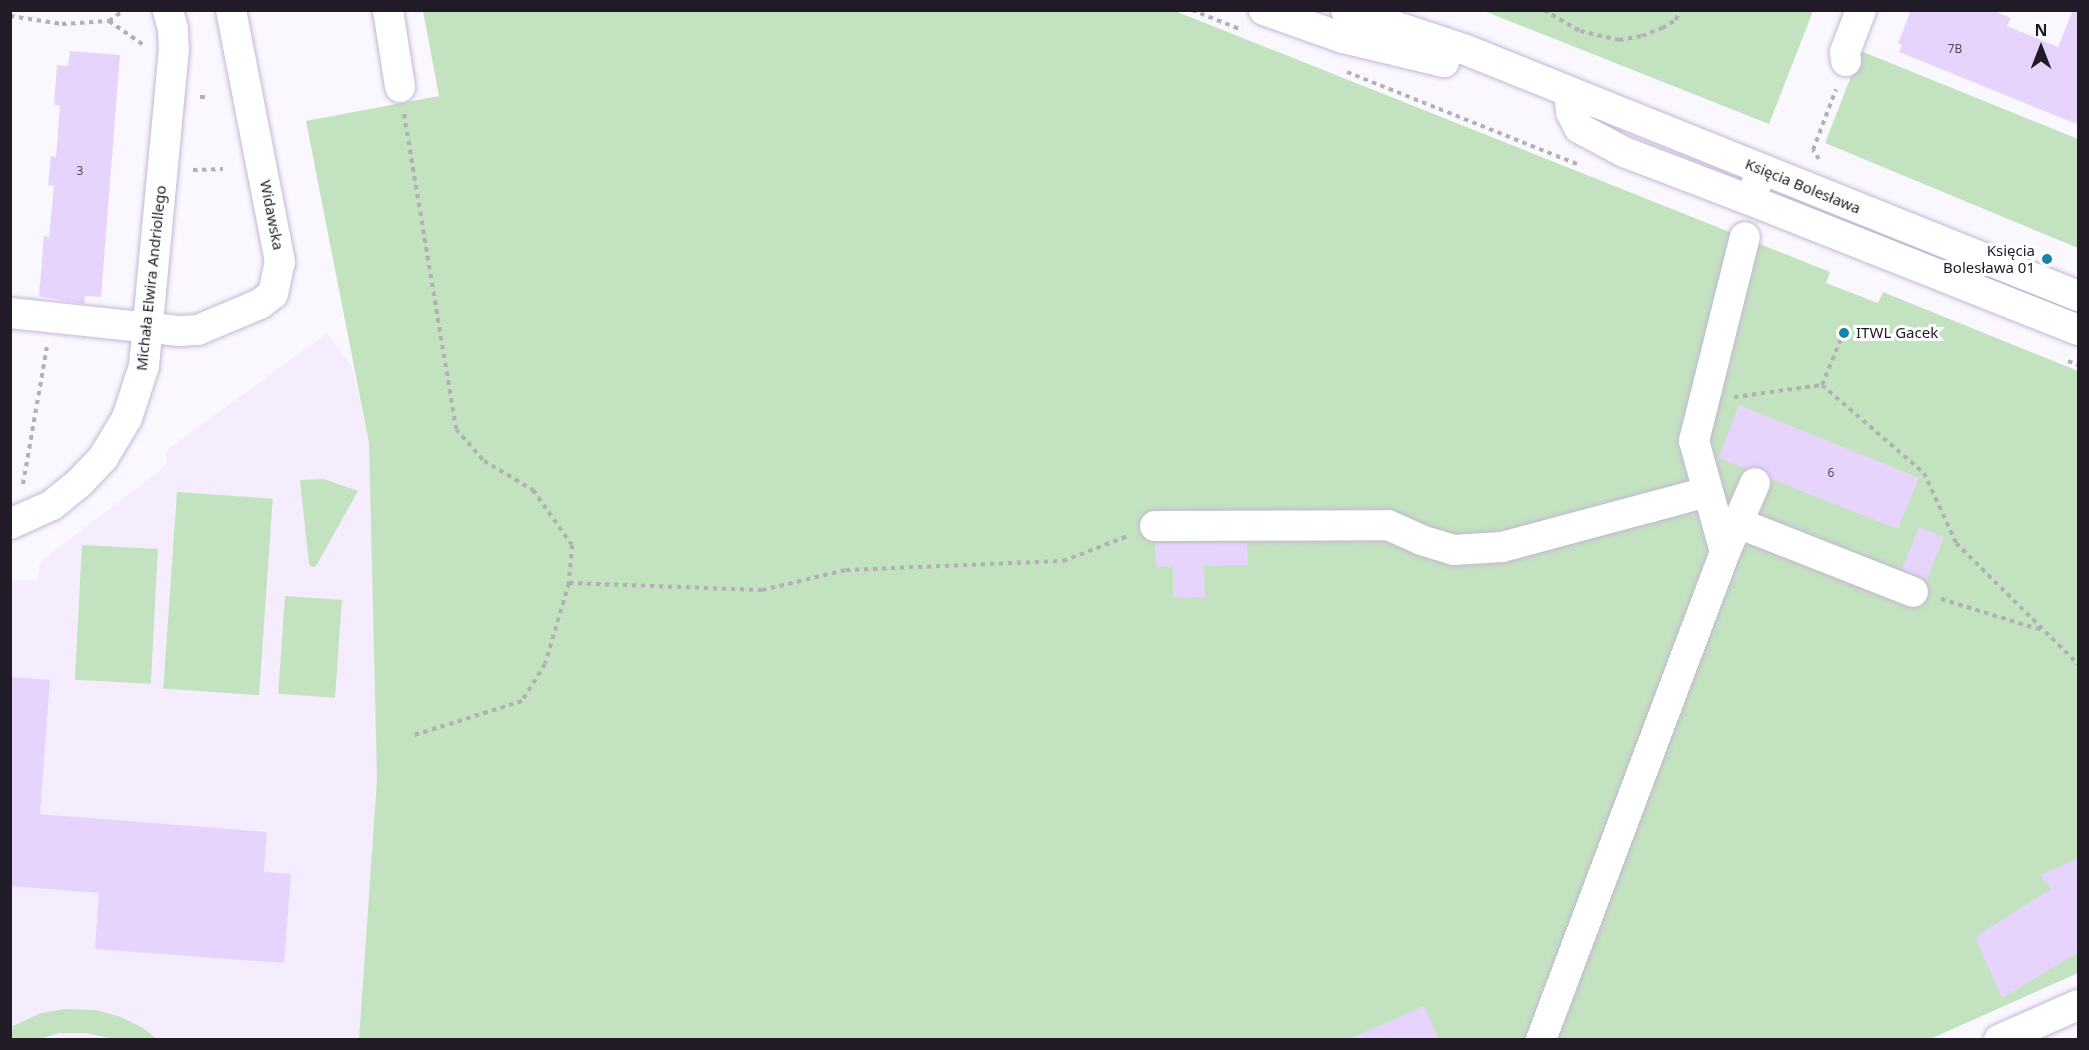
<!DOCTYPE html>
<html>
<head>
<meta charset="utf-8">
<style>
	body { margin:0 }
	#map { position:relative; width:2089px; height:1050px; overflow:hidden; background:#faf7fe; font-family:"Noto Sans",sans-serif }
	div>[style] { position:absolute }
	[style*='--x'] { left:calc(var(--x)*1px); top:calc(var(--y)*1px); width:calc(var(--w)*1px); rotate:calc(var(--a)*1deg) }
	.built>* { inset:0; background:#f5edfe }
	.green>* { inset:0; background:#c3e2c0; transform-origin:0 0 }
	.building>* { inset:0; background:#e7d4fd; transform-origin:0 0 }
	.path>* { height:4px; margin-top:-2px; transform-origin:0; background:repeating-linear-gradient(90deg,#b3afb7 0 4.5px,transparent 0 9px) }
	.roads { filter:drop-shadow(0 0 2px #c5b6d6) drop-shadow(0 0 2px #c5b6d6) }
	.minor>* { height:30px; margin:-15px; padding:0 15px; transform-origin:15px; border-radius:15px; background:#fff }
	.dots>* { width:16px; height:16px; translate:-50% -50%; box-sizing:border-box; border:3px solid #fff; border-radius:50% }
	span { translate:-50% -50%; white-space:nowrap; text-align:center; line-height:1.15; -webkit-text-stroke:6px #fff; paint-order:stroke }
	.number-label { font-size:12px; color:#52495c }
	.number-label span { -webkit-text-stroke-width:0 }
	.street-label { font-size:15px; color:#211b27 }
	.poi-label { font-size:15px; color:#211b27 }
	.right { translate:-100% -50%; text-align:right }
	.left { translate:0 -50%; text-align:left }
	.frame { position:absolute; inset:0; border:12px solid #211b27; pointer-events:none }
	.north { position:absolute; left:2011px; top:18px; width:60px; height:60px; -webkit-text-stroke:4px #fff; paint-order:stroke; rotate:0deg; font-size:16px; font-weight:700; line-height:24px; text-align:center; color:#211b27 }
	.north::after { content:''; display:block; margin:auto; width:21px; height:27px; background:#211b27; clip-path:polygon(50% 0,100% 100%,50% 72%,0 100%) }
</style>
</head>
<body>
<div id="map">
	<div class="built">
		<div style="clip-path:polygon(327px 333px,352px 367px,369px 443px,377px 779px,359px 1039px,11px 1039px,10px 580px,37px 581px,40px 562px,166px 466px,167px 450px)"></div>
	</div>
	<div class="green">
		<div style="clip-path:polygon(423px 11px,1175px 11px,1830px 272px,1826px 283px,1878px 303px,1883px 292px,2078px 371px,2078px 973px,1928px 1040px,359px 1039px,377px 779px,369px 443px,306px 121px,439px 96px)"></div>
		<div style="clip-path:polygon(1484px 11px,1813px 11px,1769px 124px)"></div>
		<div style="clip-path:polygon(1861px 51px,2078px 139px,2078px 248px,1825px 143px)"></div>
		<div style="clip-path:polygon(324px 479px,358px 491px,316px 566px,312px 567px,309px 564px,300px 480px)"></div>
		<div style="left:177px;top:492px;width:96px;height:197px;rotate:4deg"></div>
		<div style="left:82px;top:545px;width:76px;height:135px;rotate:3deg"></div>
		<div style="left:285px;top:596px;width:57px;height:98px;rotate:4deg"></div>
		<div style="clip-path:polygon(65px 1009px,96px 1010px,121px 1017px,143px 1028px,157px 1039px,113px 1039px,87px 1033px,59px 1033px,39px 1039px,11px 1039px,13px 1026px,41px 1013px)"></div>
	</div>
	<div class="building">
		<div style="clip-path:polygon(1911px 10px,1992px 10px,2011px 18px,2007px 26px,2058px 47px,2073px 10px,2079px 10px,2079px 125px,1899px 52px,1902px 45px,1898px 43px)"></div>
		<div style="clip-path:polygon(70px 51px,120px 55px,101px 297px,85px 296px,84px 304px,39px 296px,44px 236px,49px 237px,54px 186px,48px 185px,51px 156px,56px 157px,60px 106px,54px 105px,57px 65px,68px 66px)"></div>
		<div style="clip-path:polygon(1739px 405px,1919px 478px,1898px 529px,1771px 479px,1761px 467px,1746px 469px,1719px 458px)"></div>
		<div style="left:1919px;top:527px;width:27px;height:46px;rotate:22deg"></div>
		<div style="clip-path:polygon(1155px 543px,1247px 543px,1248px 565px,1204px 566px,1205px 597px,1173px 598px,1173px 566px,1156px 567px)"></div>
		<div style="clip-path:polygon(10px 677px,50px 680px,40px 814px,267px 832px,264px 872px,291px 874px,284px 963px,95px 949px,99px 893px,10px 886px)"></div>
		<div style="clip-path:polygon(2079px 858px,2079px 952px,2002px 998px,1975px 937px,2051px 889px,2040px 875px)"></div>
		<div style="clip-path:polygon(1424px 1006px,1439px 1040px,1347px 1040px)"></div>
	</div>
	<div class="path">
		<div style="--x:1192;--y:10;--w:54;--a:21.8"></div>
		<div style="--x:1544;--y:10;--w:42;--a:30.3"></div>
		<div style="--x:1580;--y:31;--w:40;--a:13"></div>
		<div style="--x:1619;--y:40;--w:23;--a:-10"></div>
		<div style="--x:1642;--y:36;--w:22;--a:-22"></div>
		<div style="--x:1662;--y:28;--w:16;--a:-30"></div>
		<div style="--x:1676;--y:20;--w:10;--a:-73"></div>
		<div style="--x:10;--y:16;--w:53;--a:8.7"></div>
		<div style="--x:62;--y:24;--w:47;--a:-3.7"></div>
		<div style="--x:109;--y:21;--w:19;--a:-36"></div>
		<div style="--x:109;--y:21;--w:44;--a:34.8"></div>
		<div style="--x:1347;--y:72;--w:248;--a:21.8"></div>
		<div style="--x:200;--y:97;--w:9;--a:0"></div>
		<div style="--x:404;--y:114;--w:319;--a:80.6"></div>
		<div style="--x:456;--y:429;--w:43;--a:48.8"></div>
		<div style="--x:484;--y:461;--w:57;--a:30.6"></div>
		<div style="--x:533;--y:490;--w:67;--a:54.7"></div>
		<div style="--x:572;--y:545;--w:38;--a:95"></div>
		<div style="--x:569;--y:583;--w:84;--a:106.5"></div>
		<div style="--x:545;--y:664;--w:44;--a:121.9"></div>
		<div style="--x:522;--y:701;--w:113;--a:162.5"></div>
		<div style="--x:1819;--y:159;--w:11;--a:-124"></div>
		<div style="--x:1813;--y:150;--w:65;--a:-69.3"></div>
		<div style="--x:193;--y:170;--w:30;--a:-2"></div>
		<div style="--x:2068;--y:361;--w:11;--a:22"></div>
		<div style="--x:1822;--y:385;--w:50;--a:-67.6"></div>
		<div style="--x:1734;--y:397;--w:89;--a:-7.8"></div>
		<div style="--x:1822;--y:385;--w:135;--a:40.8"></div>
		<div style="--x:1924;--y:473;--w:77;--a:65.4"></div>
		<div style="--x:1956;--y:543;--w:172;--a:44.8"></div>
		<div style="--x:23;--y:484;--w:139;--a:-80.1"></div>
		<div style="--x:569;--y:583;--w:193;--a:2.1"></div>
		<div style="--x:762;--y:590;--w:86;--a:-13.4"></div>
		<div style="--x:846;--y:570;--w:217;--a:-2.4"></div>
		<div style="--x:1063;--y:561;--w:70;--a:-21"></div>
		<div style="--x:1941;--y:599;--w:106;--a:17.1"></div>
	</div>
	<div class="roads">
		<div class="minor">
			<div style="--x:388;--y:10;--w:78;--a:81.1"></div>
			<div style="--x:1264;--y:10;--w:84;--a:19.5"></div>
			<div style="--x:1343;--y:38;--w:104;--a:13.4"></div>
			<div style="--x:1346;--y:10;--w:126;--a:18.4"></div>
			<div style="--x:1466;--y:50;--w:660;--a:21.9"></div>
			<div style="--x:1846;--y:61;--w:9;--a:-96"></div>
			<div style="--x:1845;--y:52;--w:45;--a:-69.1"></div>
			<div style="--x:1569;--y:92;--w:20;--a:84"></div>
			<div style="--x:1571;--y:112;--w:18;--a:63"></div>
			<div style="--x:1579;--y:128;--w:51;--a:28.1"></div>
			<div style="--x:1624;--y:152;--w:135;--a:20.9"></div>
			<div style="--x:1762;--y:170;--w:32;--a:112"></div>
			<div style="--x:1750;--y:200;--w:353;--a:21.6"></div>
			<div style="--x:10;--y:313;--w:169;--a:6.1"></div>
			<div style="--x:178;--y:331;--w:20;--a:-3"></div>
			<div style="--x:198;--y:330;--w:67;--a:-22.8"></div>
			<div style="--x:260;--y:304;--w:16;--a:-38"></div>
			<div style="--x:273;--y:294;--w:33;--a:-78"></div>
			<div style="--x:280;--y:262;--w:257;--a:-101"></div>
			<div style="--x:1738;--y:523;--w:188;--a:21.5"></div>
			<div style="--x:10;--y:524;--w:46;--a:-24.3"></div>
			<div style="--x:52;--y:505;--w:36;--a:-39"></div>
			<div style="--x:80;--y:482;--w:33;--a:-46"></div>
			<div style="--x:103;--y:458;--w:47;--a:-59"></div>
			<div style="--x:127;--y:418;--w:55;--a:-71.9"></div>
			<div style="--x:144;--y:366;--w:317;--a:-84.6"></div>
			<div style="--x:174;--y:50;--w:21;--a:-93"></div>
			<div style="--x:173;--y:29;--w:20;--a:-105"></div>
			<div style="--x:1155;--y:526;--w:233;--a:-0.2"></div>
			<div style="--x:1388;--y:525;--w:36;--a:24"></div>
			<div style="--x:1421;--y:540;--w:34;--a:17"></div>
			<div style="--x:1454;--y:550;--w:48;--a:-3.6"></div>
			<div style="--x:1502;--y:547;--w:212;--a:-15"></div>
			<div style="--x:1725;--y:552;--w:115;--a:-105.6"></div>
			<div style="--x:1694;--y:441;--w:210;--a:-76"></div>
			<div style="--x:1541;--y:1040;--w:522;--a:-69.34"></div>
			<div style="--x:1725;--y:552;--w:75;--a:-66.5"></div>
			<div style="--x:1999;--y:1040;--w:86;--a:-23.9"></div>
		</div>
	</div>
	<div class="dots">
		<div style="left:2047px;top:259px;background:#1385ab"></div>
		<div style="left:1844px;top:333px;background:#1385ab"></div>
	</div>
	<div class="number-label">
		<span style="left:1955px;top:49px">7B</span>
		<span style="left:80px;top:171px">3</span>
		<span style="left:1831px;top:473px">6</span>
	</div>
	<div class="street-label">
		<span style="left:1803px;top:186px;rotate:22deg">Księcia Bolesława</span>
		<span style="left:272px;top:215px;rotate:79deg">Widawska</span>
		<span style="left:151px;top:278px;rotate:-84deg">Michała Elwira Andriollego</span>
	</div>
	<div class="poi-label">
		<span class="right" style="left:2035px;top:259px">Księcia<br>Bolesława 01</span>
		<span class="left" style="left:1856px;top:333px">ITWL Gacek</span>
	</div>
	<div class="frame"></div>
	<div class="north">N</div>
</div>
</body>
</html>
